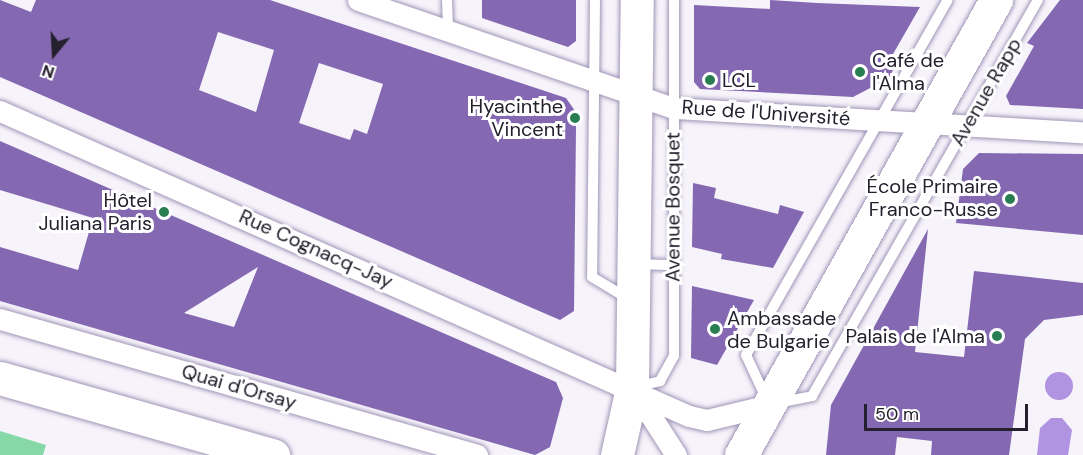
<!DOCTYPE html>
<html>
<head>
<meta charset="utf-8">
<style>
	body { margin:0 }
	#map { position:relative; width:1083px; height:455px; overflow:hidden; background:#f6f3fb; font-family:"DM Sans",sans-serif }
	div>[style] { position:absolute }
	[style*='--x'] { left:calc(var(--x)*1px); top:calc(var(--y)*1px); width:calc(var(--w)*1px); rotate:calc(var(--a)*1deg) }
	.green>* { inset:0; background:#87d8a7 }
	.water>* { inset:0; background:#b194e1 }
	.round { border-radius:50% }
	.building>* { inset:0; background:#8468b1 }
	.roads { filter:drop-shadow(0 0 2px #a095b6) drop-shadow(0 0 2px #a095b6) }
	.lane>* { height:10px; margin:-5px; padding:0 5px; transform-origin:5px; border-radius:5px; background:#fff }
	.street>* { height:21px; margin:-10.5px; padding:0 10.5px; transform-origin:10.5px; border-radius:10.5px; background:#fff }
	.primary>* { height:33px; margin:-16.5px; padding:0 16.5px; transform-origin:16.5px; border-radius:16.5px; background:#fff }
	.dots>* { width:16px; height:16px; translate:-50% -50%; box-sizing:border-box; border:3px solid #fff; border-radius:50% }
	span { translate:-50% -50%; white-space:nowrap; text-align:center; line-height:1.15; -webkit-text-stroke:6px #fff; paint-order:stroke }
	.poi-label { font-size:20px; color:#25202d }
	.left { translate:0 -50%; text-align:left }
	.right { translate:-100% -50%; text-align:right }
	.street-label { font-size:20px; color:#25202d }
	.north { position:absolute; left:24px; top:24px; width:60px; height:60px; -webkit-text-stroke:4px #fff; paint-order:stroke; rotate:198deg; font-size:16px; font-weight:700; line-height:24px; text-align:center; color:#25202d }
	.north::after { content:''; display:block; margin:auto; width:21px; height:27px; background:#25202d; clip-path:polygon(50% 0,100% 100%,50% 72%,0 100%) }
	.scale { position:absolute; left:864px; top:404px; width:164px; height:27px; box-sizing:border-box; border:3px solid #25202d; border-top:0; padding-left:8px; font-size:18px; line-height:21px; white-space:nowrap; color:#25202d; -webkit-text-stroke:4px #fff; paint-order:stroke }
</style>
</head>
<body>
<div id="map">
	<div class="green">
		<div style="clip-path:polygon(0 431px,46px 445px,43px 455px,0 455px)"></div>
	</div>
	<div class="water">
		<div class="round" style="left:1045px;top:372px;width:28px;height:28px"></div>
		<div style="clip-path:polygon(1051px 418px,1062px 418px,1072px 430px,1068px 455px,1037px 455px,1040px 428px)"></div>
	</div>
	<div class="building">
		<div style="clip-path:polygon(evenodd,0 0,31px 12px,36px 0,270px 0,566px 98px,575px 111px,576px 128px,574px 311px,560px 320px,0 77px,0 0,218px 32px,274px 50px,256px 112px,199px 90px,218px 32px,0 0,319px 63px,383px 84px,367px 134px,354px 129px,350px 140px,299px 123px,319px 63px)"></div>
		<div style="clip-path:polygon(482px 0,576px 0,576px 41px,568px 47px,482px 18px)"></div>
		<div style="clip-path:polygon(770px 0,817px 3px,920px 7px,889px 61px,896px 65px,883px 88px,876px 85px,853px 97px,700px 89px,694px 82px,694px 5px,770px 9px)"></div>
		<div style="clip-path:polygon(1060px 0,1083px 0,1083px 109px,1010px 105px,1006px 96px,1034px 46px,1027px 43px)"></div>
		<div style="clip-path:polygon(evenodd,0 141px,556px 382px,563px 398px,550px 447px,535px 455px,0 301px,0 247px,78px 270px,93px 218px,0 190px,0 141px,258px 267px,234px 327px,184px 313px,258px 267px)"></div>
		<div style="clip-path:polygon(979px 153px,1083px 154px,1083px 235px,956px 223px,963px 169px)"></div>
		<div style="clip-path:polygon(693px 183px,716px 188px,714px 198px,778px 214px,780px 205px,804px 212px,773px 268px,721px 259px,722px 254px,692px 247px)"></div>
		<div style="clip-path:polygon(928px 229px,915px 352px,964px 357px,974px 271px,1083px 283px,1083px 315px,1044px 320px,1025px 339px,1009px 455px,931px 455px,932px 441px,897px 437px,895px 455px,826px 455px,831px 405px)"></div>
		<div style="clip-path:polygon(692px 286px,754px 300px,717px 365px,691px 358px)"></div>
	</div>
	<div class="roads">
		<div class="lane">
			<div style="--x:447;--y:0;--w:30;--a:88"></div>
			<div style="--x:595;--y:0;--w:277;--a:90.6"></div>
			<div style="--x:592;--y:277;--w:41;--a:31"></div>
			<div style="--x:638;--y:264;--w:35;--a:2"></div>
			<div style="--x:635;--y:387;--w:26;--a:-13"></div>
			<div style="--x:660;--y:381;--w:29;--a:-61"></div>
			<div style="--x:674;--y:356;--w:356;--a:-90"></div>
			<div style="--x:766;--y:398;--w:47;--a:-114.9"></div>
			<div style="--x:746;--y:355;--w:408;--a:-60.4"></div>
			<div style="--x:777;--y:403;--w:36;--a:-11"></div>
			<div style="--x:812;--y:396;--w:456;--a:-60.3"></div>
		</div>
		<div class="street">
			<div style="--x:358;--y:0;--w:334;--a:18.9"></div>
			<div style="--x:674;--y:108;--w:410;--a:3.4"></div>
			<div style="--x:0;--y:111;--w:753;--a:23.88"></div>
			<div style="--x:689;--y:416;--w:18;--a:13"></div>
			<div style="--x:707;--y:420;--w:64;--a:-13.6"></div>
			<div style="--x:0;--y:319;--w:496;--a:15.9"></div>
			<div style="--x:633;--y:388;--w:80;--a:57.3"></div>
		</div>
		<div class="primary">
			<div style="--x:0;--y:378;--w:284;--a:15.8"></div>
			<div style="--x:617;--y:455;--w:69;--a:-77.4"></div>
			<div style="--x:632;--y:388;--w:388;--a:-89.3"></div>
			<div style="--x:741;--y:455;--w:522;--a:-60.73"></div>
		</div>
	</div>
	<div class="dots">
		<div style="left:860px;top:72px;background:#287e51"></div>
		<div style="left:710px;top:80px;background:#287e51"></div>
		<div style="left:575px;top:118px;background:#287e51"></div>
		<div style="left:1010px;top:199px;background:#287e51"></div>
		<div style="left:164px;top:212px;background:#287e51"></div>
		<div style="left:715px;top:329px;background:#287e51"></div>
		<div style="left:997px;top:336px;background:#287e51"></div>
	</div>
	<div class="poi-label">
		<span class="left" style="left:872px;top:72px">Café de<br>l'Alma</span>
		<span class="left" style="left:722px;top:80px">LCL</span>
		<span class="right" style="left:563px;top:118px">Hyacinthe<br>Vincent</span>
		<span class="right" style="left:998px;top:198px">École Primaire<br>Franco-Russe</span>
		<span class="right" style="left:152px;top:212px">Hôtel<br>Juliana Paris</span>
		<span class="left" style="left:727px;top:330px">Ambassade<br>de Bulgarie</span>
		<span class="right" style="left:985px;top:336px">Palais de l'Alma</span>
	</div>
	<div class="street-label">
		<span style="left:986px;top:92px;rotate:-60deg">Avenue Rapp</span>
		<span style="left:766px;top:113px;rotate:4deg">Rue de l'Université</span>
		<span style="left:673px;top:207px;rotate:-90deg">Avenue Bosquet</span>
		<span style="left:316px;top:249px;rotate:24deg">Rue Cognacq-Jay</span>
		<span style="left:239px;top:387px;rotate:16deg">Quai d'Orsay</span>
	</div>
	<div class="north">N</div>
	<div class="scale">50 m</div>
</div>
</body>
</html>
